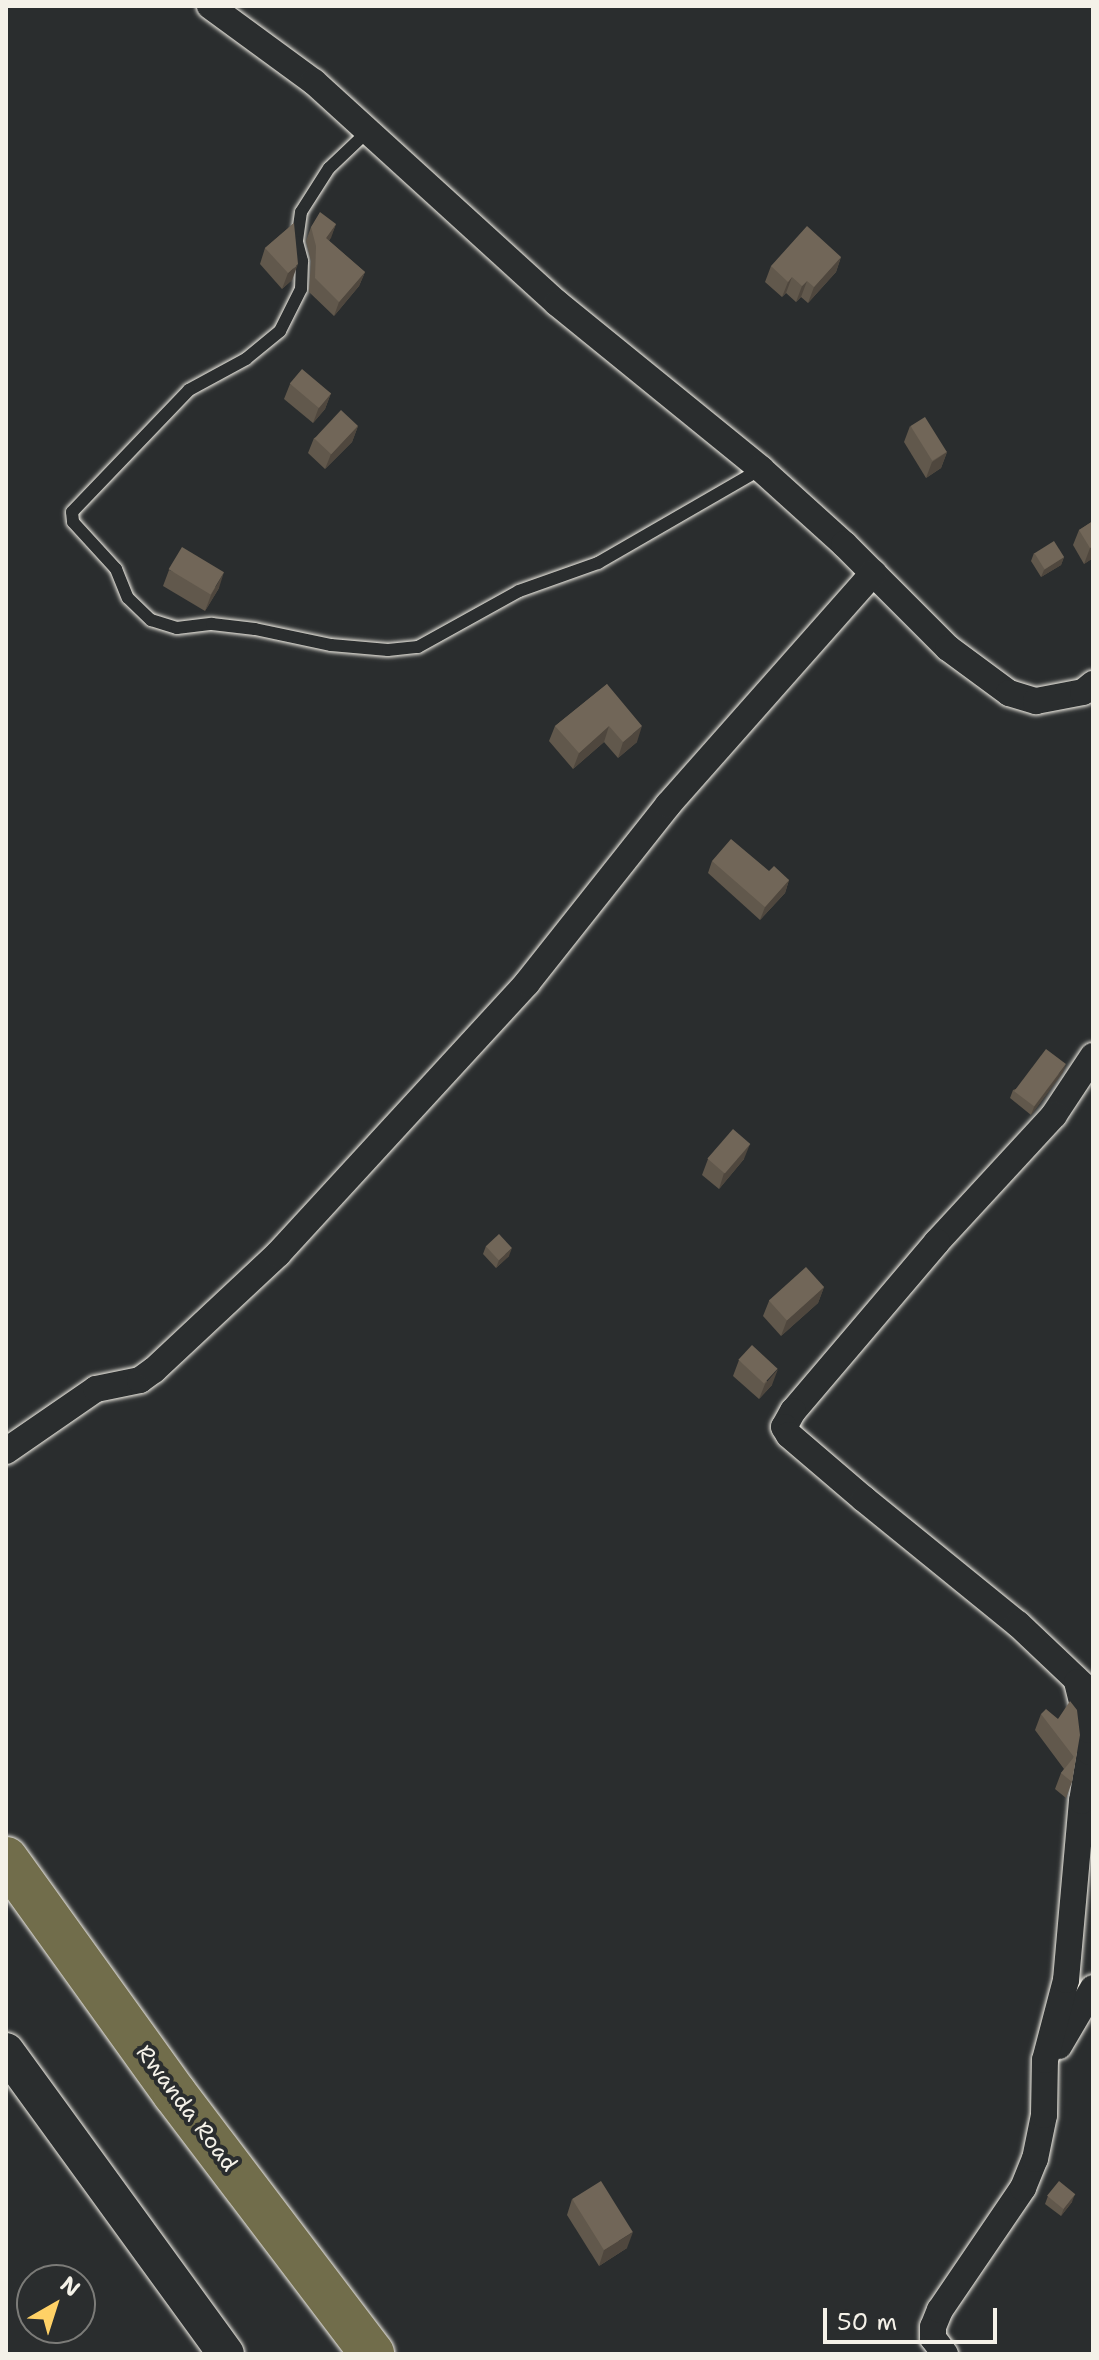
<!DOCTYPE html>
<html>
<head>
<meta charset="utf-8">
<style>
	body { margin:0 }
	#map { position:relative; width:1099px; height:2360px; overflow:hidden; background:#2a2d2e; font-family:"Shantell Sans",sans-serif }
	div>[style] { position:absolute }
	[style*='--x'] { left:calc(var(--x)*1px); top:calc(var(--y)*1px); width:calc(var(--w)*1px); rotate:calc(var(--a)*1deg) }
	.roads { filter:drop-shadow(0 0 2px #f4f1e8) drop-shadow(0 0 2px #f4f1e8) }
	.lane>* { height:12px; margin:-6px; padding:0 6px; transform-origin:6px; border-radius:6px; background:#2a2d2e }
	.street>* { height:26px; margin:-13px; padding:0 13px; transform-origin:13px; border-radius:13px; background:#2a2d2e }
	.secondary>* { height:36px; margin:-18px; padding:0 18px; transform-origin:18px; border-radius:18px; background:#2a2d2e }
	.highway>* { height:44px; margin:-22px; padding:0 22px; transform-origin:22px; border-radius:22px; background:#716d4b }
	.wall>* { inset:0; background:#61584c }
	.shaded-wall>* { inset:0; background:#4f473e }
	.building>* { inset:0; background:#716658; transform-origin:0 0 }
	span { translate:-50% -50%; white-space:nowrap; text-align:center; line-height:1.15; -webkit-text-stroke:8px #2a2d2e; paint-order:stroke }
	.street-label { font-size:22px; color:#f4f1e8 }
	.frame { position:absolute; inset:0; border:8px solid #f4f1e8; pointer-events:none }
	.north { position:absolute; left:16px; top:2264px; width:80px; height:80px; box-sizing:border-box; background:#2a2d2e; border:2px solid #7b7b78; border-radius:50%; rotate:39deg; font-size:22px; font-weight:700; line-height:32px; text-align:center; color:#f4f1e8 }
	.north::after { content:''; display:block; margin:auto; width:28px; height:36px; background:#ffd166; clip-path:polygon(50% 0,100% 100%,50% 72%,0 100%) }
	.scale { position:absolute; left:823px; top:2308px; width:174px; height:36px; box-sizing:border-box; border:4px solid #f4f1e8; border-top:0; padding-left:10px; font-size:24px; line-height:28px; white-space:nowrap; color:#f4f1e8; -webkit-text-stroke:6px #2a2d2e; paint-order:stroke }
</style>
</head>
<body>
<div id="map">
	<div class="roads">
		<div class="lane">
			<div style="--x:367;--y:132;--w:52;--a:136.5"></div>
			<div style="--x:329;--y:168;--w:52;--a:122.5"></div>
			<div style="--x:301;--y:212;--w:30;--a:98"></div>
			<div style="--x:297;--y:242;--w:20;--a:75"></div>
			<div style="--x:302;--y:261;--w:28;--a:92"></div>
			<div style="--x:301;--y:289;--w:47;--a:116.6"></div>
			<div style="--x:280;--y:331;--w:44;--a:140.5"></div>
			<div style="--x:246;--y:359;--w:65;--a:151.5"></div>
			<div style="--x:189;--y:390;--w:169;--a:133.8"></div>
			<div style="--x:72;--y:512;--w:10;--a:84"></div>
			<div style="--x:73;--y:522;--w:64;--a:47.5"></div>
			<div style="--x:116;--y:569;--w:31;--a:68"></div>
			<div style="--x:128;--y:598;--w:32;--a:44"></div>
			<div style="--x:151;--y:620;--w:27;--a:17"></div>
			<div style="--x:177;--y:628;--w:35;--a:-7"></div>
			<div style="--x:212;--y:624;--w:43;--a:6.6"></div>
			<div style="--x:255;--y:629;--w:78;--a:11.9"></div>
			<div style="--x:331;--y:645;--w:57;--a:5"></div>
			<div style="--x:388;--y:650;--w:30;--a:-6"></div>
			<div style="--x:418;--y:647;--w:115;--a:-29"></div>
			<div style="--x:519;--y:591;--w:84;--a:-19.5"></div>
			<div style="--x:598;--y:563;--w:188;--a:-30"></div>
		</div>
		<div class="street">
			<div style="--x:210;--y:6;--w:129;--a:36.2"></div>
			<div style="--x:314;--y:82;--w:328;--a:42.3"></div>
			<div style="--x:557;--y:303;--w:263;--a:39.1"></div>
			<div style="--x:761;--y:469;--w:112;--a:42.1"></div>
			<div style="--x:844;--y:544;--w:147;--a:45"></div>
			<div style="--x:948;--y:648;--w:76;--a:36.4"></div>
			<div style="--x:1009;--y:693;--w:28;--a:17"></div>
			<div style="--x:1036;--y:701;--w:48;--a:-10.8"></div>
			<div style="--x:1083;--y:692;--w:13;--a:-39"></div>
			<div style="--x:1093;--y:1056;--w:71;--a:123.5"></div>
			<div style="--x:1054;--y:1115;--w:173;--a:132.7"></div>
			<div style="--x:937;--y:1242;--w:222;--a:130.4"></div>
			<div style="--x:793;--y:1411;--w:18;--a:119"></div>
			<div style="--x:784;--y:1427;--w:9;--a:58"></div>
			<div style="--x:789;--y:1435;--w:99;--a:40.5"></div>
			<div style="--x:864;--y:1499;--w:198;--a:39.1"></div>
			<div style="--x:1018;--y:1624;--w:103;--a:43.4"></div>
			<div style="--x:6;--y:1451;--w:109;--a:-34.6"></div>
			<div style="--x:96;--y:1389;--w:45;--a:-11.6"></div>
			<div style="--x:140;--y:1380;--w:17;--a:-36"></div>
			<div style="--x:154;--y:1370;--w:170;--a:-43.1"></div>
			<div style="--x:278;--y:1254;--w:368;--a:-47.4"></div>
			<div style="--x:527;--y:983;--w:227;--a:-51.6"></div>
			<div style="--x:668;--y:805;--w:310;--a:-48.5"></div>
			<div style="--x:1059;--y:2046;--w:67;--a:-59.6"></div>
			<div style="--x:945;--y:2354;--w:20;--a:-127"></div>
			<div style="--x:933;--y:2338;--w:11;--a:-90"></div>
			<div style="--x:933;--y:2327;--w:18;--a:-68"></div>
			<div style="--x:940;--y:2310;--w:148;--a:-55.8"></div>
			<div style="--x:1023;--y:2188;--w:31;--a:-68"></div>
			<div style="--x:1035;--y:2159;--w:45;--a:-78.4"></div>
			<div style="--x:1044;--y:2115;--w:55;--a:-89"></div>
			<div style="--x:1045;--y:2060;--w:83;--a:-75.3"></div>
			<div style="--x:1066;--y:1980;--w:180;--a:-84.9"></div>
			<div style="--x:1082;--y:1801;--w:50;--a:-80.7"></div>
			<div style="--x:1090;--y:1752;--w:22;--a:-93"></div>
			<div style="--x:1089;--y:1730;--w:49;--a:-104"></div>
		</div>
		<div class="secondary">
			<div style="--x:6;--y:2051;--w:374;--a:54"></div>
		</div>
		<div class="highway">
			<div style="--x:6;--y:1859;--w:289;--a:54.3"></div>
			<div style="--x:175;--y:2094;--w:326;--a:52.8"></div>
		</div>
	</div>
	<div class="wall">
		<div style="clip-path:polygon(294px 223px,292px 280px,282px 289px,260px 264px,265px 248px)"></div>
		<div style="clip-path:polygon(336px 224px,329px 241px,365px 272px,359px 286px,334px 316px,309px 292px,311px 261px,306px 241px,311px 227px)"></div>
		<div style="clip-path:polygon(841px 257px,836px 272px,808px 303px,801px 297px,796px 302px,786px 293px,782px 297px,765px 282px,771px 266px)"></div>
		<div style="clip-path:polygon(290px 384px,331px 393px,325px 409px,313px 423px,284px 399px)"></div>
		<div style="clip-path:polygon(358px 426px,352px 442px,325px 469px,308px 453px,314px 438px)"></div>
		<div style="clip-path:polygon(910px 426px,947px 452px,941px 468px,926px 478px,904px 442px)"></div>
		<div style="clip-path:polygon(1093px 521px,1093px 558px,1084px 564px,1073px 545px,1079px 530px)"></div>
		<div style="clip-path:polygon(1034px 553px,1064px 557px,1061px 565px,1041px 577px,1031px 561px)"></div>
		<div style="clip-path:polygon(169px 570px,219px 588px,205px 611px,163px 586px)"></div>
		<div style="clip-path:polygon(607px 684px,637px 742px,618px 758px,604px 742px,573px 769px,549px 741px,555px 726px)"></div>
		<div style="clip-path:polygon(712px 861px,769px 871px,789px 880px,785px 893px,760px 920px,708px 873px)"></div>
		<div style="clip-path:polygon(1063px 1072px,1031px 1115px,1010px 1098px,1013px 1090px)"></div>
		<div style="clip-path:polygon(708px 1159px,744px 1159px,719px 1189px,702px 1175px)"></div>
		<div style="clip-path:polygon(486px 1246px,509px 1256px,496px 1268px,483px 1254px)"></div>
		<div style="clip-path:polygon(824px 1287px,818px 1303px,781px 1336px,763px 1316px,769px 1301px)"></div>
		<div style="clip-path:polygon(739px 1360px,772px 1385px,759px 1399px,733px 1376px)"></div>
		<div style="clip-path:polygon(1077px 1710px,1072px 1782px,1066px 1798px,1055px 1789px,1061px 1773px,1064px 1769px,1035px 1730px,1041px 1714px,1058px 1719px)"></div>
		<div style="clip-path:polygon(1048px 2196px,1072px 2202px,1061px 2216px,1045px 2204px)"></div>
		<div style="clip-path:polygon(572px 2199px,627px 2248px,599px 2266px,567px 2215px)"></div>
	</div>
	<div class="shaded-wall">
		<div style="clip-path:polygon(336px 224px,331px 238px,320px 252px,326px 238px)"></div>
		<div style="clip-path:polygon(841px 257px,836px 272px,808px 303px,814px 287px)"></div>
		<div style="clip-path:polygon(298px 264px,292px 280px,282px 289px,288px 273px)"></div>
		<div style="clip-path:polygon(365px 272px,359px 286px,334px 316px,339px 302px)"></div>
		<div style="clip-path:polygon(792px 277px,786px 293px,782px 297px,788px 282px)"></div>
		<div style="clip-path:polygon(807px 281px,801px 297px,796px 302px,802px 286px)"></div>
		<div style="clip-path:polygon(331px 393px,325px 409px,313px 423px,319px 407px)"></div>
		<div style="clip-path:polygon(358px 426px,352px 442px,325px 469px,331px 454px)"></div>
		<div style="clip-path:polygon(947px 452px,941px 468px,926px 478px,932px 462px)"></div>
		<div style="clip-path:polygon(1093px 546px,1093px 558px,1084px 564px,1090px 548px)"></div>
		<div style="clip-path:polygon(1064px 557px,1061px 565px,1041px 577px,1044px 570px)"></div>
		<div style="clip-path:polygon(224px 572px,219px 588px,205px 611px,211px 595px)"></div>
		<div style="clip-path:polygon(609px 726px,604px 742px,573px 769px,579px 753px)"></div>
		<div style="clip-path:polygon(642px 726px,637px 742px,618px 758px,623px 742px)"></div>
		<div style="clip-path:polygon(789px 880px,785px 893px,760px 920px,765px 907px)"></div>
		<div style="clip-path:polygon(1066px 1064px,1063px 1072px,1031px 1115px,1034px 1107px)"></div>
		<div style="clip-path:polygon(750px 1144px,744px 1159px,719px 1189px,724px 1173px)"></div>
		<div style="clip-path:polygon(512px 1248px,509px 1256px,496px 1268px,499px 1260px)"></div>
		<div style="clip-path:polygon(824px 1287px,818px 1303px,781px 1336px,787px 1320px)"></div>
		<div style="clip-path:polygon(778px 1369px,772px 1385px,759px 1399px,765px 1384px)"></div>
		<div style="clip-path:polygon(1075px 2194px,1072px 2202px,1061px 2216px,1064px 2208px)"></div>
		<div style="clip-path:polygon(633px 2232px,627px 2248px,599px 2266px,604px 2250px)"></div>
	</div>
	<div class="building">
		<div style="clip-path:polygon(320px 212px,336px 224px,326px 238px,365px 272px,339px 302px,315px 278px,316px 246px,311px 227px)"></div>
		<div style="clip-path:polygon(294px 223px,298px 264px,288px 273px,265px 248px)"></div>
		<div style="clip-path:polygon(807px 226px,841px 257px,814px 287px,807px 281px,802px 286px,792px 277px,788px 282px,771px 266px)"></div>
		<div style="left:302px;top:369px;width:38px;height:19px;rotate:40deg"></div>
		<div style="left:341px;top:410px;width:23px;height:39px;rotate:43deg"></div>
		<div style="left:925px;top:417px;width:41px;height:17px;rotate:58deg"></div>
		<div style="clip-path:polygon(1093px 521px,1093px 546px,1090px 548px,1079px 530px)"></div>
		<div style="left:1054px;top:541px;width:19px;height:23px;rotate:58deg"></div>
		<div style="left:182px;top:547px;width:49px;height:26px;rotate:31deg"></div>
		<div style="clip-path:polygon(607px 684px,642px 726px,623px 742px,609px 726px,579px 753px,555px 726px)"></div>
		<div style="clip-path:polygon(731px 839px,769px 871px,774px 866px,789px 880px,765px 907px,712px 861px)"></div>
		<div style="left:1046px;top:1049px;width:25px;height:53px;rotate:37deg"></div>
		<div style="left:733px;top:1129px;width:23px;height:39px;rotate:41deg"></div>
		<div style="left:499px;top:1234px;width:19px;height:18px;rotate:47deg"></div>
		<div style="left:806px;top:1267px;width:27px;height:50px;rotate:48deg"></div>
		<div style="left:752px;top:1345px;width:35px;height:20px;rotate:43deg"></div>
		<div style="clip-path:polygon(1070px 1701px,1077px 1710px,1080px 1735px,1072px 1782px,1061px 1773px,1074px 1757px,1041px 1714px,1046px 1709px,1058px 1719px)"></div>
		<div style="left:601px;top:2181px;width:60px;height:34px;rotate:58deg"></div>
		<div style="left:1059px;top:2181px;width:21px;height:19px;rotate:39deg"></div>
	</div>
	<div class="street-label">
		<span style="left:187px;top:2108px;rotate:53deg">Rwanda Road</span>
	</div>
	<div class="frame"></div>
	<div class="north">N</div>
	<div class="scale">50 m</div>
</div>
</body>
</html>
